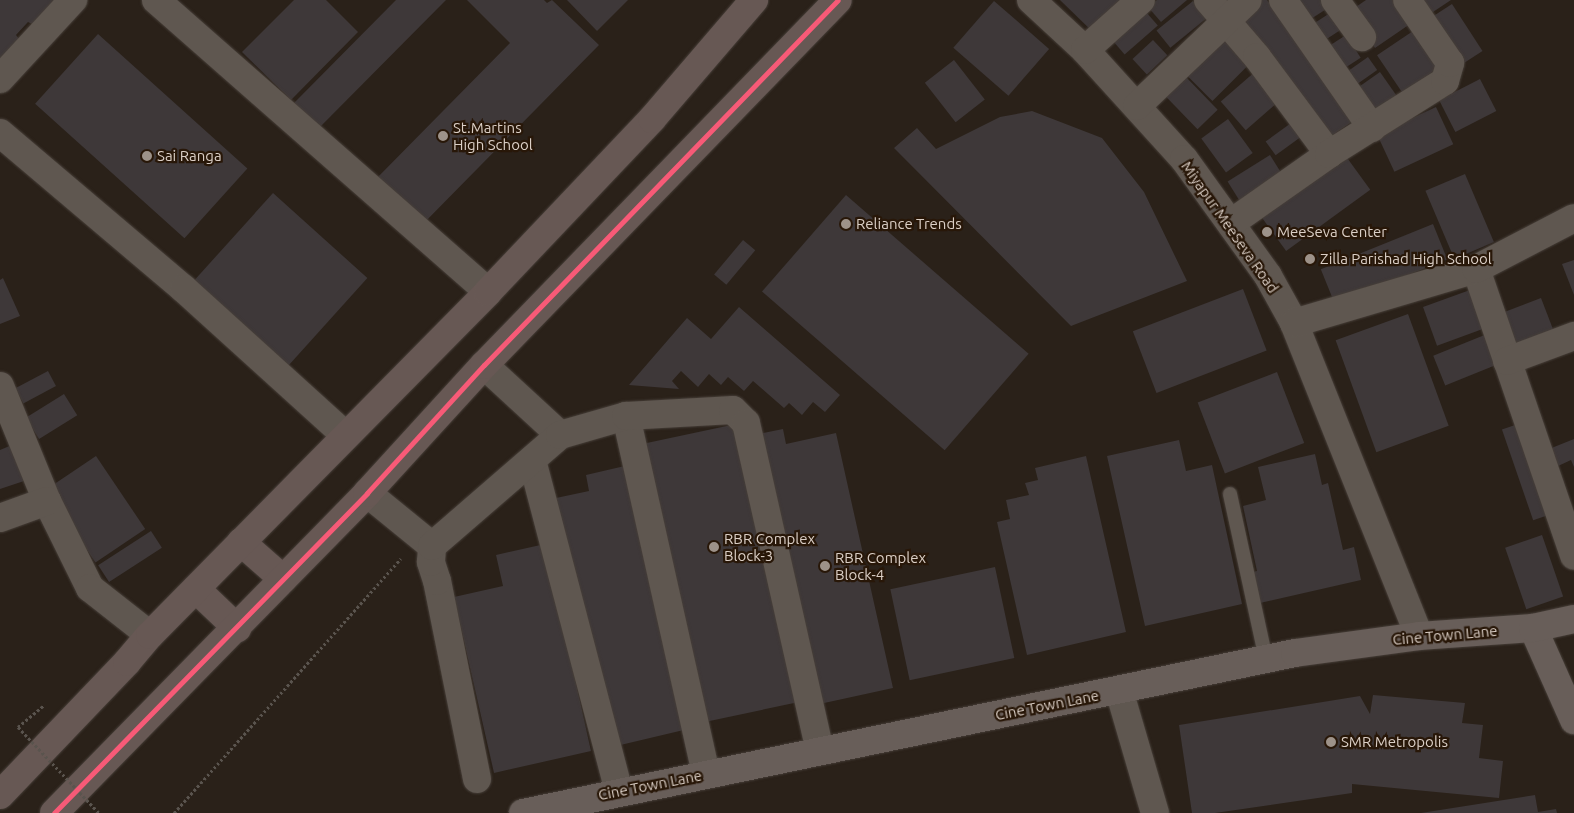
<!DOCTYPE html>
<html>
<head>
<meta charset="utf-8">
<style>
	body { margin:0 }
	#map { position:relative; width:1574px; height:813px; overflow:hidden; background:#2a2119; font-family:Ubuntu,sans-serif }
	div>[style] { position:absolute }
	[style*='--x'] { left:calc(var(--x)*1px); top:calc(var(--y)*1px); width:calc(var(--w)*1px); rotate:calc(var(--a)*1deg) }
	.building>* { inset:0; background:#3e3839; transform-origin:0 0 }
	.path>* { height:3px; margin-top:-1.5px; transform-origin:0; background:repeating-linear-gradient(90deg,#5a544e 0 2.5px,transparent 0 5px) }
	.roads { filter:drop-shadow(0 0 1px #463e38) drop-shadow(0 0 1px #463e38) }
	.lane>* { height:14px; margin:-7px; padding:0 7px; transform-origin:7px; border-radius:7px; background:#5f5750 }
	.street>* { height:28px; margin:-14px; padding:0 14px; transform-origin:14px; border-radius:14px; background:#5f5750 }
	.secondary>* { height:28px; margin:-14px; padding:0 14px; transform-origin:14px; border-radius:14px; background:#685e59 }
	.highway>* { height:28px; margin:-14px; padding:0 14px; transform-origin:14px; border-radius:14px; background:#675854 }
	.path-bridge>* { height:3px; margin-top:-1.5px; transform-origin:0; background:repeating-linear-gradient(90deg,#5a544e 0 2.5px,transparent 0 5px) }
	.bus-1>* { height:5px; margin:-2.5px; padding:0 2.5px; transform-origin:2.5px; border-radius:2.5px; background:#f75a77 }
	.dots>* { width:14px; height:14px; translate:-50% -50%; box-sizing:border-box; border:2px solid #281708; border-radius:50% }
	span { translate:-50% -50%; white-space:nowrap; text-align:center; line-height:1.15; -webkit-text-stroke:4.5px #281708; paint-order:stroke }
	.poi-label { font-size:15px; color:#dbcfc6 }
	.left { translate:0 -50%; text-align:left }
	.street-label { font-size:15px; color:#dbcfc6 }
</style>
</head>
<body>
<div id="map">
	<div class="building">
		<div style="clip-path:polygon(0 0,68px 0,34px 25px,28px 22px,16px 35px,19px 39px,0 69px)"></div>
		<div style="clip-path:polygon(294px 0,326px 0,358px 32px,291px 100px,242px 52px)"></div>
		<div style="clip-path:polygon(396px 0,446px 0,319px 128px,294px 103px)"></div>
		<div style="clip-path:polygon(467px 0,544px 0,547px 3px,552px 0,599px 45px,420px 227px,373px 182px,510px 43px)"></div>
		<div style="clip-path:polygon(567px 0,628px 0,597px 31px)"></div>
		<div style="clip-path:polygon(1060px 0,1127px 0,1095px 34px)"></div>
		<div style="clip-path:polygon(1157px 0,1187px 0,1161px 22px,1148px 7px)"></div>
		<div style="clip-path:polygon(1256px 0,1267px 0,1353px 121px,1327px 139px,1237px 13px)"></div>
		<div style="clip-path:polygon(1300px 0,1322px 0,1328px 8px,1303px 24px,1291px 6px)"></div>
		<div style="clip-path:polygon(1366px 0,1398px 0,1413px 22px,1375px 48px,1350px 11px)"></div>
		<div style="clip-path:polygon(1417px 0,1451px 0,1427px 16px)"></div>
		<div style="left:994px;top:1px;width:73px;height:62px;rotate:41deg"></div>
		<div style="left:1193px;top:1px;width:22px;height:47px;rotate:51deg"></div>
		<div style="left:1452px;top:4px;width:56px;height:29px;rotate:57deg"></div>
		<div style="left:1146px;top:12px;width:18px;height:44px;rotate:49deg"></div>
		<div style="left:1330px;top:13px;width:20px;height:27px;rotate:57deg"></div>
		<div style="left:1416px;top:29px;width:45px;height:47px;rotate:56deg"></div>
		<div style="left:1228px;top:33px;width:37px;height:59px;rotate:45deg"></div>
		<div style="left:98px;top:34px;width:201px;height:94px;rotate:42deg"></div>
		<div style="left:1346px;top:35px;width:27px;height:30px;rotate:57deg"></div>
		<div style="left:1153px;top:40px;width:21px;height:28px;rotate:47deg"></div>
		<div style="left:1368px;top:57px;width:16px;height:36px;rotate:55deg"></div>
		<div style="left:954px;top:60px;width:50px;height:37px;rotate:52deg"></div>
		<div style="left:1257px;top:70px;width:38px;height:48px;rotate:49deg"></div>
		<div style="left:1380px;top:72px;width:29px;height:36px;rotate:55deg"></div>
		<div style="left:1185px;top:76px;width:47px;height:28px;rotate:46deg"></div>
		<div style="left:1480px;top:79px;width:36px;height:46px;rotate:63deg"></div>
		<div style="left:1436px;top:107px;width:41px;height:65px;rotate:65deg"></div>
		<div style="clip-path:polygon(1032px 111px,1102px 138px,1144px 192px,1187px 281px,1071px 326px,894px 148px,917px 128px,936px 149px,1000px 117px)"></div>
		<div style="left:1298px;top:118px;width:17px;height:40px;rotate:54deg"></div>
		<div style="left:1228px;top:119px;width:42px;height:33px;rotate:54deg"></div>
		<div style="left:1270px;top:155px;width:25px;height:50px;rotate:58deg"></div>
		<div style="left:1345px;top:155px;width:43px;height:104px;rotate:54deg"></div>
		<div style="left:1465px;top:174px;width:74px;height:43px;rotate:67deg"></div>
		<div style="left:273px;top:193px;width:127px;height:131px;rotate:42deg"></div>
		<div style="left:846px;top:195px;width:242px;height:128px;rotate:41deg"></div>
		<div style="left:1433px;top:224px;width:38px;height:121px;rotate:68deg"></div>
		<div style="left:743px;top:240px;width:16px;height:45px;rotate:40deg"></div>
		<div style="clip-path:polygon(1574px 260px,1574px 295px,1562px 264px)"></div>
		<div style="clip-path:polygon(3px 278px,20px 316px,0 324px,0 280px)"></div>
		<div style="left:1243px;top:289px;width:66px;height:118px;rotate:69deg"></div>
		<div style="left:1470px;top:290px;width:41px;height:50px;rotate:70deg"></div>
		<div style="left:1541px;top:298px;width:36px;height:44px;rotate:69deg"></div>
		<div style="clip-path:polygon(739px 307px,840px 395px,825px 412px,813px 402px,802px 415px,789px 403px,784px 408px,753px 381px,744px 391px,728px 377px,721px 385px,709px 374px,698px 387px,681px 371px,672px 381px,679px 389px,629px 385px,687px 318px,711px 339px)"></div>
		<div style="left:1408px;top:314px;width:119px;height:77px;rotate:70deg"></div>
		<div style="left:1487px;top:334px;width:32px;height:58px;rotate:68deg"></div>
		<div style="left:48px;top:371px;width:17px;height:37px;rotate:62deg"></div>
		<div style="left:1277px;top:372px;width:76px;height:85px;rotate:69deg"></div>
		<div style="left:64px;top:394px;width:25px;height:45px;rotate:58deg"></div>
		<div style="left:736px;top:424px;width:285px;height:96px;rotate:78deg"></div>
		<div style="left:1518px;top:424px;width:96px;height:17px;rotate:71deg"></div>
		<div style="clip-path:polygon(783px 429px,786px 444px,836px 433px,893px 688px,815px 705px,754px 435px)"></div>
		<div style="clip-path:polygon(1574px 439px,1574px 467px,1571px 460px,1556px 467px,1549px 449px)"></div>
		<div style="clip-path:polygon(1179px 440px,1186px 471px,1212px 465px,1242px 604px,1145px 626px,1107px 456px)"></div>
		<div style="clip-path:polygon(12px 445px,24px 481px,0 489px,0 450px)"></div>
		<div style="clip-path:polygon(1315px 454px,1322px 485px,1328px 483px,1343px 550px,1354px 547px,1361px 580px,1260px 603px,1253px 572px,1257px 571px,1243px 506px,1266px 500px,1258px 467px)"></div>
		<div style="left:96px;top:456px;width:88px;height:60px;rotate:56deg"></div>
		<div style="clip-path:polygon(1086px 456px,1126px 632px,1027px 655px,997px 522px,1010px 519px,1006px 500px,1029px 495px,1025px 483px,1038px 480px,1035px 468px)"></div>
		<div style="clip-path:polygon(629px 465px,688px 729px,612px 747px,556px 498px,589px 491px,586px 475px)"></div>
		<div style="left:151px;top:531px;width:20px;height:63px;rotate:57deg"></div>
		<div style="left:1542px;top:535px;width:65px;height:39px;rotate:71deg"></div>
		<div style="clip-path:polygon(545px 544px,591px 751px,494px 773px,454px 597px,503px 586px,496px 555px)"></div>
		<div style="left:995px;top:567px;width:93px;height:107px;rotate:78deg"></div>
		<div style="clip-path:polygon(1373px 695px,1465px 703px,1462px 723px,1483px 725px,1479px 758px,1503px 761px,1499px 798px,1352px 784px,1352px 793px,1215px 813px,1192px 813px,1179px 725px,1360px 696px,1370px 714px)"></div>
		<div style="clip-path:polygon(1535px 795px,1538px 812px,1556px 809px,1557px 813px,1421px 813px)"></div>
	</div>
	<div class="path">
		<div style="--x:18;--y:727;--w:34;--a:-40"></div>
		<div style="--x:174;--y:813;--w:341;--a:-48.3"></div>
	</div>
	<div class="roads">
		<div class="lane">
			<div style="--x:1230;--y:494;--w:169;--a:77.7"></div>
		</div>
		<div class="street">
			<div style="--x:156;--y:0;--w:442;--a:41.3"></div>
			<div style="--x:1031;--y:0;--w:74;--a:42.8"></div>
			<div style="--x:1085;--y:50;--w:147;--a:47.8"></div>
			<div style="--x:1184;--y:159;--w:144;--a:54.3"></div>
			<div style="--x:1268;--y:276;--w:54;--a:61"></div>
			<div style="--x:1294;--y:323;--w:337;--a:68.2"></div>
			<div style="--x:1208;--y:0;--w:75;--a:49.3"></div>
			<div style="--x:1257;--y:57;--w:121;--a:53.4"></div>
			<div style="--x:1283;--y:0;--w:156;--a:55.2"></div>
			<div style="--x:1335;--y:0;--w:46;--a:53.9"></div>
			<div style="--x:1085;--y:50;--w:75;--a:-41.8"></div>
			<div style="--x:0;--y:79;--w:108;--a:-47.3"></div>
			<div style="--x:1137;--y:106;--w:153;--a:-43.7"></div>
			<div style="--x:0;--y:133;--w:241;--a:40.3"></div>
			<div style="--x:184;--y:289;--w:217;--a:42.2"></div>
			<div style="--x:1231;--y:223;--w:120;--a:-35.1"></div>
			<div style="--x:1329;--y:154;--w:137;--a:-32.2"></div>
			<div style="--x:1445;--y:81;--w:19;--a:-74"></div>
			<div style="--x:1450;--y:63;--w:76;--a:-124.3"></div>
			<div style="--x:1476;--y:269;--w:303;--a:71.1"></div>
			<div style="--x:1294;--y:323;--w:190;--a:-16.5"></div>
			<div style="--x:1476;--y:269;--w:110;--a:-27.5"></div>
			<div style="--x:1507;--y:361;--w:72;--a:-20.5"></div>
			<div style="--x:484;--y:365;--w:103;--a:42.6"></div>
			<div style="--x:0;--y:386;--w:124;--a:67.8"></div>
			<div style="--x:47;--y:501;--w:97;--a:63.7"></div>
			<div style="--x:90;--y:588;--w:76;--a:38.1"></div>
			<div style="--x:626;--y:416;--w:367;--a:77.4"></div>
			<div style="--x:532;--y:460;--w:343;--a:75.3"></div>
			<div style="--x:367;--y:493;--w:84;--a:39.2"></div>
			<div style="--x:0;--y:518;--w:50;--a:-19.9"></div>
			<div style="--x:1119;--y:690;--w:128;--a:73.7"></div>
			<div style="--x:477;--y:779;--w:202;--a:-101.4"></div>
			<div style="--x:437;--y:581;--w:20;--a:-108"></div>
			<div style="--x:431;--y:562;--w:16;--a:-86"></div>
			<div style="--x:432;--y:546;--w:169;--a:-40.9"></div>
			<div style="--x:560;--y:435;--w:69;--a:-16.1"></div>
			<div style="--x:626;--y:416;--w:107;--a:-3.2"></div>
			<div style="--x:733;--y:410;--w:18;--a:45"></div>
			<div style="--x:746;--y:423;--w:336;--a:77.3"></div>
		</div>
		<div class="secondary">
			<div style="--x:1533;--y:628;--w:101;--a:66"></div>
			<div style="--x:523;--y:813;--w:788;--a:-11.71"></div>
			<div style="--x:1295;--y:653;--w:125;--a:-7.8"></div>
			<div style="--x:1419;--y:636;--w:114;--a:-4"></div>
			<div style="--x:1533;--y:628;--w:42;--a:-12.4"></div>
		</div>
		<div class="highway">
			<div style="--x:241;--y:542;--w:56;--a:41.4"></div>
			<div style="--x:196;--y:589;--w:57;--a:43.6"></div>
			<div style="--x:0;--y:795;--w:184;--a:-46.3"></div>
			<div style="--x:127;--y:662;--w:35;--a:-50"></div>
			<div style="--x:150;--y:635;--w:482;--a:-45.4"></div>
			<div style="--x:488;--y:292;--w:238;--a:-46.5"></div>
			<div style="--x:652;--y:119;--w:157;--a:-49.4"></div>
			<div style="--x:54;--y:813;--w:448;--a:-45.6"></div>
			<div style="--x:367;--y:493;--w:173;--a:-47.6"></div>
			<div style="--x:484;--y:365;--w:508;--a:-45.88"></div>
		</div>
	</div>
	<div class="path-bridge">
		<div style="--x:18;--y:727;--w:118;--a:46.7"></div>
	</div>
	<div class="bus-1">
		<div style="--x:54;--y:813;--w:448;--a:-45.6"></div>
		<div style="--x:367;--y:493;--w:173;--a:-47.6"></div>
		<div style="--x:484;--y:365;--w:508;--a:-45.88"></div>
	</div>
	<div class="dots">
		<div style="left:443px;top:136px;background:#9d9289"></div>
		<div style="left:147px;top:156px;background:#9d9289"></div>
		<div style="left:846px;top:224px;background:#9d9289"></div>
		<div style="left:1267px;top:232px;background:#9d9289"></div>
		<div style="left:1310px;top:259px;background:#9d9289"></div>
		<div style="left:714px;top:547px;background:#9d9289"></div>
		<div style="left:825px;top:566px;background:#9d9289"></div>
		<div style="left:1331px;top:742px;background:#9d9289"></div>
	</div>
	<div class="poi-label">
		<span class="left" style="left:453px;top:136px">St.Martins<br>High School</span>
		<span class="left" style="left:157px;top:156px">Sai Ranga</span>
		<span class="left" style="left:856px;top:224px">Reliance Trends</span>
		<span class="left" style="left:1277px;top:232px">MeeSeva Center</span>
		<span class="left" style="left:1320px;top:259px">Zilla Parishad High School</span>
		<span class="left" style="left:724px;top:547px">RBR Complex<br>Block-3</span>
		<span class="left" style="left:835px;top:566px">RBR Complex<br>Block-4</span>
		<span class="left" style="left:1341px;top:742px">SMR Metropolis</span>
	</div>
	<div class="street-label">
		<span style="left:1230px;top:227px;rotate:55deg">Miyapur MeeSeva Road</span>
		<span style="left:1445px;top:635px;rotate:-5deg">Cine Town Lane</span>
		<span style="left:1047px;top:705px;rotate:-11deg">Cine Town Lane</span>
		<span style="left:650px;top:785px;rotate:-11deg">Cine Town Lane</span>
	</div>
</div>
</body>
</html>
